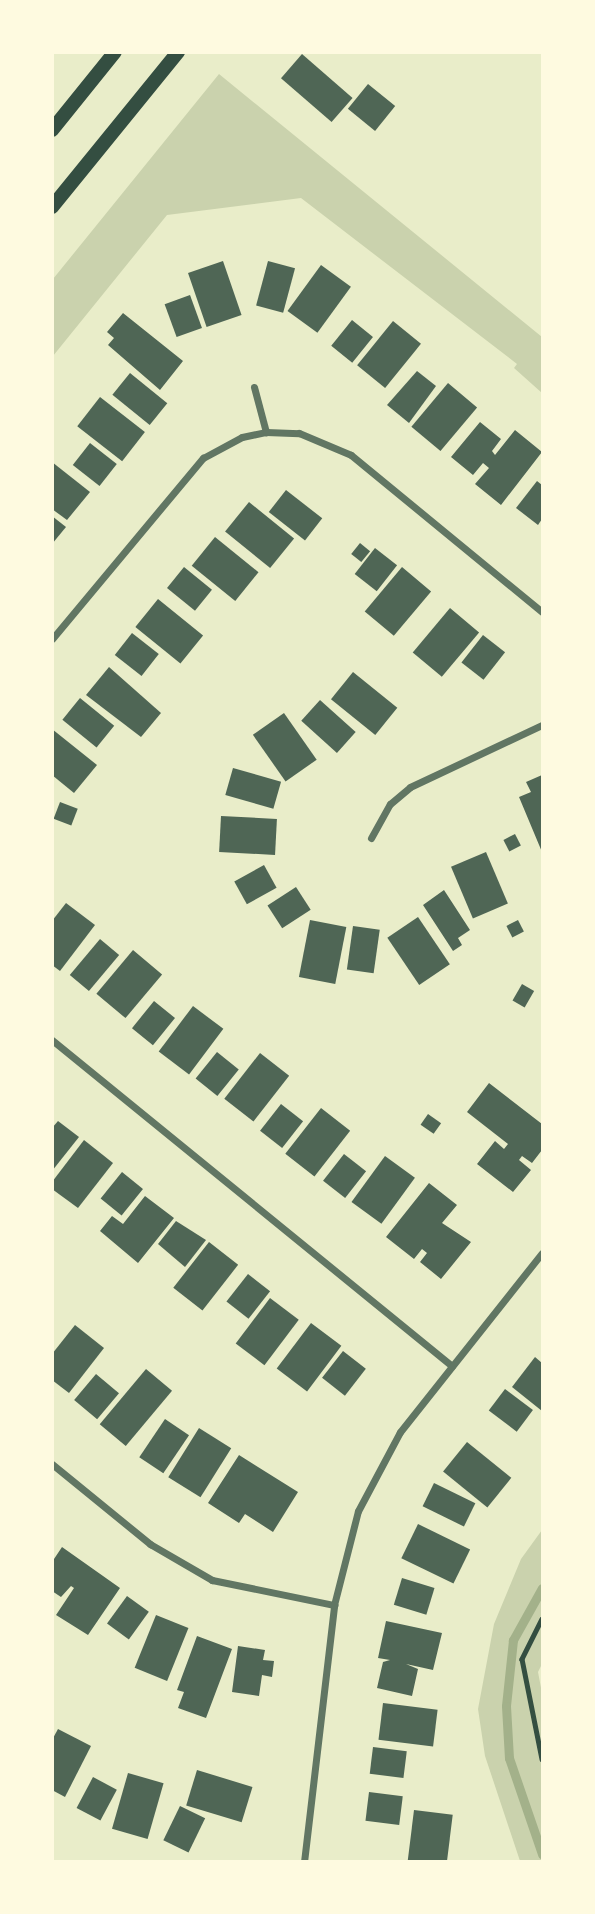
<!DOCTYPE html>
<html>
<head>
<meta charset="utf-8">
<style>
	body { margin:0 }
	#map { position:relative; width:595px; height:1914px; overflow:hidden; background:#e9edc9; font-family:"Golos Text",sans-serif }
	div>[style] { position:absolute }
	[style*='--x'] { left:calc(var(--x)*1px); top:calc(var(--y)*1px); width:calc(var(--w)*1px); rotate:calc(var(--a)*1deg) }
	.green>* { inset:0; background:#cad2ad }
	.stream>* { height:9px; margin:-4.5px; padding:0 4.5px; transform-origin:4.5px; border-radius:4.5px; background:#a3b18a }
	.building>* { inset:0; background:#4f6655; transform-origin:0 0 }
	.path>* { height:4.5px; margin:-2.25px; padding:0 2.25px; transform-origin:2.25px; border-radius:2.25px; background:#344e41 }
	.minor>* { height:7px; margin:-3.5px; padding:0 3.5px; transform-origin:3.5px; border-radius:3.5px; background:#617663 }
	.secondary>* { height:14px; margin:-7px; padding:0 7px; transform-origin:7px; border-radius:7px; background:#344e41 }
	span { translate:-50% -50%; white-space:nowrap; text-align:center; line-height:1.15; -webkit-text-stroke:7px #fefae0; paint-order:stroke }
	.frame { position:absolute; inset:0; border:54px solid #fefae0; pointer-events:none }
</style>
</head>
<body>
<div id="map">
	<div class="green">
		<div style="clip-path:polygon(219px 74px,542px 337px,542px 393px,514px 368px,517px 364px,301px 198px,167px 215px,53px 356px,53px 279px)"></div>
		<div style="clip-path:polygon(542px 1530px,542px 1664px,538px 1672px,542px 1693px,542px 1861px,520px 1861px,485px 1756px,478px 1709px,494px 1624px,521px 1559px)"></div>
	</div>
	<div class="stream">
		<div style="--x:542;--y:1588;--w:60;--a:119.1"></div>
		<div style="--x:513;--y:1640;--w:66;--a:96.1"></div>
		<div style="--x:506;--y:1706;--w:52;--a:86.7"></div>
		<div style="--x:509;--y:1758;--w:102;--a:71"></div>
	</div>
	<div class="building">
		<div style="left:302px;top:54px;width:67px;height:32px;rotate:41deg"></div>
		<div style="left:368px;top:84px;width:35px;height:32px;rotate:39deg"></div>
		<div style="left:223px;top:261px;width:57px;height:37px;rotate:71deg"></div>
		<div style="left:268px;top:261px;width:28px;height:46px;rotate:15deg"></div>
		<div style="left:321px;top:265px;width:37px;height:57px;rotate:36deg"></div>
		<div style="left:190px;top:295px;width:35px;height:27px;rotate:70deg"></div>
		<div style="clip-path:polygon(123px 313px,183px 361px,160px 390px,108px 345px,114px 338px,107px 332px)"></div>
		<div style="left:352px;top:320px;width:27px;height:33px;rotate:39deg"></div>
		<div style="left:393px;top:321px;width:36px;height:57px;rotate:39deg"></div>
		<div style="clip-path:polygon(417px 371px,436px 386px,409px 423px,387px 405px)"></div>
		<div style="left:130px;top:373px;width:48px;height:28px;rotate:39deg"></div>
		<div style="left:448px;top:383px;width:38px;height:57px;rotate:40deg"></div>
		<div style="left:100px;top:397px;width:57px;height:37px;rotate:38deg"></div>
		<div style="clip-path:polygon(480px 422px,501px 439px,492px 451px,495px 455px,515px 430px,542px 452px,501px 505px,475px 484px,489px 468px,483px 463px,473px 475px,451px 457px)"></div>
		<div style="left:90px;top:443px;width:34px;height:28px;rotate:38deg"></div>
		<div style="clip-path:polygon(52px 462px,90px 492px,67px 520px,52px 509px)"></div>
		<div style="clip-path:polygon(537px 481px,542px 485px,542px 519px,538px 525px,516px 508px)"></div>
		<div style="left:286px;top:490px;width:46px;height:28px;rotate:38deg"></div>
		<div style="left:249px;top:502px;width:58px;height:38px;rotate:39deg"></div>
		<div style="clip-path:polygon(52px 516px,66px 527px,52px 544px)"></div>
		<div style="left:215px;top:537px;width:56px;height:37px;rotate:39deg"></div>
		<div style="left:360px;top:543px;width:13px;height:14px;rotate:39deg"></div>
		<div style="left:375px;top:548px;width:28px;height:33px;rotate:38deg"></div>
		<div style="left:184px;top:567px;width:36px;height:27px;rotate:39deg"></div>
		<div style="left:402px;top:567px;width:38px;height:58px;rotate:40deg"></div>
		<div style="left:158px;top:599px;width:58px;height:36px;rotate:39deg"></div>
		<div style="left:450px;top:608px;width:38px;height:58px;rotate:40deg"></div>
		<div style="left:132px;top:633px;width:34px;height:28px;rotate:38deg"></div>
		<div style="left:483px;top:635px;width:28px;height:35px;rotate:38deg"></div>
		<div style="clip-path:polygon(109px 667px,161px 713px,141px 737px,86px 695px)"></div>
		<div style="left:353px;top:672px;width:57px;height:35px;rotate:39deg"></div>
		<div style="left:80px;top:698px;width:44px;height:28px;rotate:39deg"></div>
		<div style="left:320px;top:700px;width:48px;height:28px;rotate:42deg"></div>
		<div style="left:284px;top:713px;width:57px;height:38px;rotate:55deg"></div>
		<div style="clip-path:polygon(52px 729px,97px 765px,74px 793px,52px 775px)"></div>
		<div style="left:233px;top:768px;width:50px;height:28px;rotate:16deg"></div>
		<div style="clip-path:polygon(542px 775px,542px 852px,519px 797px,531px 792px,526px 782px)"></div>
		<div style="left:60px;top:802px;width:19px;height:18px;rotate:21deg"></div>
		<div style="left:221px;top:816px;width:56px;height:36px;rotate:3deg"></div>
		<div style="left:515px;top:834px;width:13px;height:13px;rotate:63deg"></div>
		<div style="left:486px;top:852px;width:56px;height:38px;rotate:67deg"></div>
		<div style="left:264px;top:865px;width:26px;height:34px;rotate:61deg"></div>
		<div style="left:296px;top:887px;width:27px;height:34px;rotate:57deg"></div>
		<div style="clip-path:polygon(444px 890px,470px 930px,458px 938px,462px 945px,453px 951px,423px 905px)"></div>
		<div style="clip-path:polygon(66px 903px,95px 925px,60px 971px,52px 965px,52px 921px)"></div>
		<div style="left:418px;top:917px;width:57px;height:37px;rotate:56deg"></div>
		<div style="left:310px;top:920px;width:37px;height:58px;rotate:11deg"></div>
		<div style="left:518px;top:920px;width:13px;height:13px;rotate:63deg"></div>
		<div style="left:353px;top:926px;width:27px;height:44px;rotate:8deg"></div>
		<div style="left:100px;top:939px;width:25px;height:47px;rotate:40deg"></div>
		<div style="left:133px;top:950px;width:38px;height:57px;rotate:40deg"></div>
		<div style="left:522px;top:984px;width:14px;height:19px;rotate:30deg"></div>
		<div style="left:154px;top:1001px;width:27px;height:35px;rotate:39deg"></div>
		<div style="left:193px;top:1006px;width:38px;height:57px;rotate:37deg"></div>
		<div style="left:217px;top:1052px;width:28px;height:34px;rotate:39deg"></div>
		<div style="left:260px;top:1053px;width:37px;height:58px;rotate:38deg"></div>
		<div style="clip-path:polygon(489px 1083px,542px 1124px,542px 1150px,532px 1163px,522px 1156px,519px 1160px,531px 1170px,513px 1192px,477px 1164px,495px 1141px,504px 1149px,508px 1144px,467px 1112px)"></div>
		<div style="left:281px;top:1104px;width:28px;height:34px;rotate:38deg"></div>
		<div style="left:321px;top:1108px;width:37px;height:58px;rotate:38deg"></div>
		<div style="left:428px;top:1114px;width:16px;height:13px;rotate:35deg"></div>
		<div style="clip-path:polygon(58px 1121px,79px 1137px,52px 1171px,52px 1128px)"></div>
		<div style="clip-path:polygon(84px 1140px,113px 1163px,78px 1208px,52px 1189px,52px 1182px)"></div>
		<div style="left:344px;top:1154px;width:28px;height:34px;rotate:38deg"></div>
		<div style="left:385px;top:1156px;width:37px;height:57px;rotate:36deg"></div>
		<div style="left:122px;top:1172px;width:27px;height:34px;rotate:39deg"></div>
		<div style="clip-path:polygon(429px 1183px,457px 1205px,442px 1223px,471px 1242px,441px 1279px,420px 1262px,427px 1253px,422px 1249px,414px 1259px,386px 1237px)"></div>
		<div style="clip-path:polygon(145px 1196px,174px 1218px,138px 1263px,100px 1231px,112px 1216px,123px 1224px)"></div>
		<div style="clip-path:polygon(176px 1221px,206px 1240px,185px 1267px,158px 1244px)"></div>
		<div style="left:209px;top:1242px;width:37px;height:58px;rotate:38deg"></div>
		<div style="left:248px;top:1274px;width:28px;height:35px;rotate:38deg"></div>
		<div style="left:270px;top:1298px;width:36px;height:57px;rotate:37deg"></div>
		<div style="left:311px;top:1323px;width:38px;height:57px;rotate:37deg"></div>
		<div style="clip-path:polygon(75px 1325px,104px 1348px,69px 1393px,52px 1380px,52px 1354px)"></div>
		<div style="left:343px;top:1351px;width:29px;height:34px;rotate:38deg"></div>
		<div style="clip-path:polygon(535px 1357px,542px 1363px,542px 1411px,512px 1387px)"></div>
		<div style="left:146px;top:1369px;width:34px;height:72px;rotate:40deg"></div>
		<div style="left:96px;top:1374px;width:30px;height:34px;rotate:40deg"></div>
		<div style="left:505px;top:1389px;width:35px;height:27px;rotate:37deg"></div>
		<div style="left:165px;top:1419px;width:29px;height:46px;rotate:34deg"></div>
		<div style="left:199px;top:1428px;width:38px;height:58px;rotate:32deg"></div>
		<div style="left:467px;top:1442px;width:57px;height:38px;rotate:39deg"></div>
		<div style="clip-path:polygon(239px 1455px,298px 1492px,273px 1532px,245px 1514px,239px 1523px,208px 1503px)"></div>
		<div style="left:434px;top:1483px;width:46px;height:26px;rotate:26deg"></div>
		<div style="left:418px;top:1524px;width:58px;height:38px;rotate:26deg"></div>
		<div style="clip-path:polygon(62px 1547px,120px 1588px,88px 1635px,56px 1615px,74px 1588px,71px 1586px,61px 1597px,52px 1591px,52px 1562px)"></div>
		<div style="left:402px;top:1578px;width:34px;height:28px;rotate:17deg"></div>
		<div style="left:127px;top:1596px;width:27px;height:34px;rotate:36deg"></div>
		<div style="left:156px;top:1615px;width:35px;height:57px;rotate:22deg"></div>
		<div style="clip-path:polygon(386px 1621px,442px 1633px,433px 1670px,406px 1664px,418px 1669px,412px 1696px,377px 1688px,383px 1662px,390px 1660px,378px 1658px)"></div>
		<div style="clip-path:polygon(197px 1636px,232px 1649px,206px 1718px,178px 1708px,184px 1692px,177px 1690px)"></div>
		<div style="clip-path:polygon(238px 1646px,265px 1650px,263px 1660px,274px 1661px,272px 1677px,262px 1675px,259px 1696px,232px 1692px)"></div>
		<div style="left:383px;top:1703px;width:55px;height:37px;rotate:7deg"></div>
		<div style="clip-path:polygon(58px 1729px,91px 1746px,65px 1797px,52px 1790px,52px 1740px)"></div>
		<div style="left:373px;top:1747px;width:34px;height:27px;rotate:7deg"></div>
		<div style="left:197px;top:1770px;width:58px;height:37px;rotate:17deg"></div>
		<div style="left:128px;top:1773px;width:37px;height:58px;rotate:16deg"></div>
		<div style="left:93px;top:1777px;width:27px;height:35px;rotate:28deg"></div>
		<div style="left:369px;top:1792px;width:34px;height:29px;rotate:7deg"></div>
		<div style="left:180px;top:1806px;width:28px;height:38px;rotate:26deg"></div>
		<div style="left:414px;top:1810px;width:39px;height:52px;rotate:7deg"></div>
	</div>
	<div class="path">
		<div style="--x:542;--y:1619;--w:45;--a:116.6"></div>
		<div style="--x:522;--y:1659;--w:102;--a:78.7"></div>
	</div>
	<div class="minor">
		<div style="--x:254;--y:387;--w:47;--a:75.1"></div>
		<div style="--x:52;--y:639;--w:236;--a:-50.2"></div>
		<div style="--x:203;--y:458;--w:44;--a:-28.3"></div>
		<div style="--x:242;--y:437;--w:25;--a:-12"></div>
		<div style="--x:266;--y:432;--w:33;--a:2"></div>
		<div style="--x:299;--y:433;--w:56;--a:22.9"></div>
		<div style="--x:351;--y:455;--w:247;--a:39.4"></div>
		<div style="--x:371;--y:838;--w:39;--a:-61"></div>
		<div style="--x:390;--y:804;--w:26;--a:-40"></div>
		<div style="--x:410;--y:787;--w:146;--a:-25.2"></div>
		<div style="--x:52;--y:1040;--w:516;--a:39.18"></div>
		<div style="--x:52;--y:1464;--w:127;--a:39.2"></div>
		<div style="--x:150;--y:1544;--w:72;--a:30.1"></div>
		<div style="--x:212;--y:1580;--w:125;--a:11.6"></div>
		<div style="--x:304;--y:1862;--w:259;--a:-83.3"></div>
		<div style="--x:334;--y:1605;--w:97;--a:-75.7"></div>
		<div style="--x:358;--y:1511;--w:89;--a:-62"></div>
		<div style="--x:400;--y:1432;--w:228;--a:-51.6"></div>
	</div>
	<div class="secondary">
		<div style="--x:52;--y:130;--w:100;--a:-51.1"></div>
		<div style="--x:52;--y:207;--w:200;--a:-50.9"></div>
	</div>
	<div class="frame"></div>
</div>
</body>
</html>
